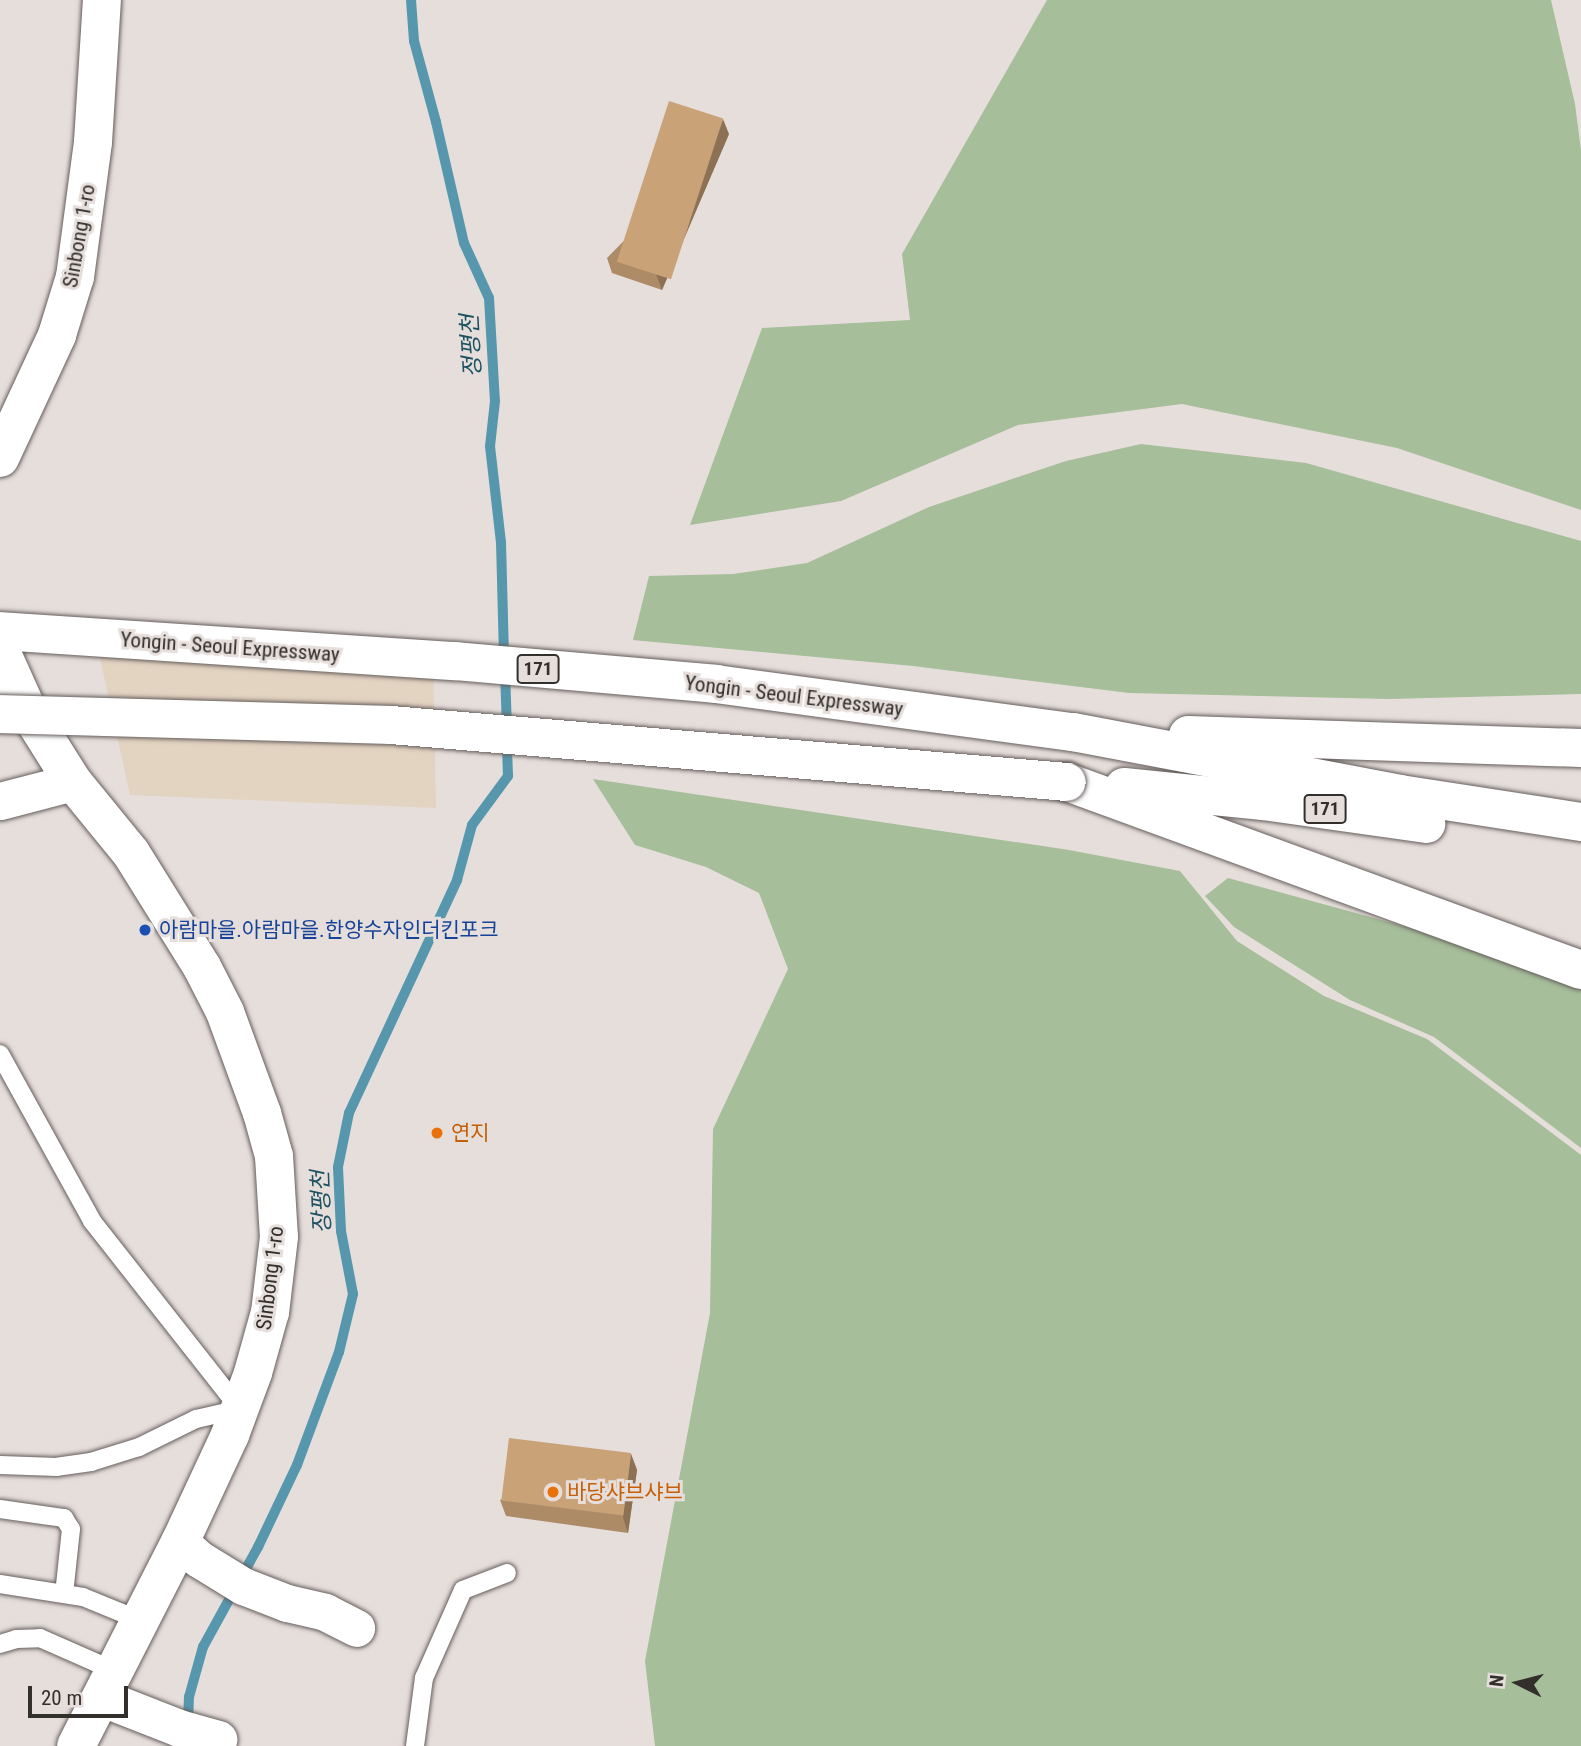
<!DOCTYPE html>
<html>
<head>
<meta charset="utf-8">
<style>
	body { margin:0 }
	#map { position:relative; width:1581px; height:1746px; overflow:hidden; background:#e6dedb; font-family:"Roboto Condensed","Noto Sans KR",sans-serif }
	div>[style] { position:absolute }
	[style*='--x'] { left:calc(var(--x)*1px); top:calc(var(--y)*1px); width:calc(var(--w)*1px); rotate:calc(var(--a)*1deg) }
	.industrial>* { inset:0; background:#e3d3c1 }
	.green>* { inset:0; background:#a6be9a }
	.stream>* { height:10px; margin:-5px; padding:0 5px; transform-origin:5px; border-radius:5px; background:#5797ad }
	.roads { filter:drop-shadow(0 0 2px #655e5c) drop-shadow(0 0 2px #655e5c) }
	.lane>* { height:18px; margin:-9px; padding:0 9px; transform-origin:9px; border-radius:9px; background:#fff }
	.street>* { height:37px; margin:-18.5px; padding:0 18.5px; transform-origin:18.5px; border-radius:18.5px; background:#fff }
	.secondary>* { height:38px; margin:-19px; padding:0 19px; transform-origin:19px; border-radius:19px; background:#fff }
	.highway>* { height:38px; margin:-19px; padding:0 19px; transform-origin:19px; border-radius:19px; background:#fff }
	.bridges { filter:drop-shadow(0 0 2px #655e5c) drop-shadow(0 0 2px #655e5c) }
	.highway-bridge>* { height:38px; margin:-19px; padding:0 19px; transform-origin:19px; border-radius:19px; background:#fff }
	.wall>* { inset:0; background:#ad8b67 }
	.shaded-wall>* { inset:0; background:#8d7154 }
	.building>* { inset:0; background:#c9a278; transform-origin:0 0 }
	.dots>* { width:19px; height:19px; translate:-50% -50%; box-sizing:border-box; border:4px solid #e6dedb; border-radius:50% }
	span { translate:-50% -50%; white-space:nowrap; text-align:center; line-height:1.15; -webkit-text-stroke:6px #e6dedb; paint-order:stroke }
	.shield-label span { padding:2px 5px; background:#e6dedb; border:2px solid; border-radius:5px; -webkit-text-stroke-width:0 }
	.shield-label { font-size:19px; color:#322f2d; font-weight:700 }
	.street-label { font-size:21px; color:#322f2d }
	.transit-label { font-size:21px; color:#164399 }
	.left { translate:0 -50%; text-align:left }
	.food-label { font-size:21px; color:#c56008 }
	.water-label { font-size:23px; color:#1d5263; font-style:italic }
	.north { position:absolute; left:1483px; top:1648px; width:70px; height:70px; -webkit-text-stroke:5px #e6dedb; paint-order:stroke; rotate:276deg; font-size:19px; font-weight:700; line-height:28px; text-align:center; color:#322f2d }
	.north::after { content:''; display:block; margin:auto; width:24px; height:32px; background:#322f2d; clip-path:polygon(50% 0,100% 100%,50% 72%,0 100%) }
	.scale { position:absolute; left:28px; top:1686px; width:100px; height:32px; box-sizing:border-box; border:4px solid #322f2d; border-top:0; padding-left:9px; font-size:21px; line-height:24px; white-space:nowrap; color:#322f2d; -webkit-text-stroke:5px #e6dedb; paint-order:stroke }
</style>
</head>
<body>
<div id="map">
	<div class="industrial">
		<div style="clip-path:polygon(98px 649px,433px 658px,436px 808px,130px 795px)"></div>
	</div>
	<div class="green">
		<div style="clip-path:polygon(1047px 0,1551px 0,1575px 104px,1581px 150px,1581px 510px,1397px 448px,1182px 404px,1018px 425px,841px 501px,690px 525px,762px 328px,910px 320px,902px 254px)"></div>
		<div style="clip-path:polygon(1141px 444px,1306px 463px,1581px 541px,1581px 694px,1389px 699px,1129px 693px,913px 666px,633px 640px,649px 576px,733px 574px,807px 563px,929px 507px,1066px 461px)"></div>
		<div style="clip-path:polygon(593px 779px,1069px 850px,1180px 871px,1237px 941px,1324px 996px,1427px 1039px,1581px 1155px,1581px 1746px,655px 1746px,645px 1661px,710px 1313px,713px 1129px,788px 969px,759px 893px,706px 867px,635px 845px)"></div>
		<div style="clip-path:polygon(1228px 878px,1476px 946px,1581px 988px,1581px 1148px,1434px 1037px,1350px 1000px,1234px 927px,1205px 896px)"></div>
	</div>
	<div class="stream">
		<div style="--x:411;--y:0;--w:41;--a:85.8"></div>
		<div style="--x:414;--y:41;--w:84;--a:74.8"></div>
		<div style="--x:436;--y:122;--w:124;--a:77"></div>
		<div style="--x:464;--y:243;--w:60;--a:65.6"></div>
		<div style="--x:489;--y:298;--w:103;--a:86.7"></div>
		<div style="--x:495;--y:401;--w:45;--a:96.3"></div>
		<div style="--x:490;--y:446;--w:97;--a:83.5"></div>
		<div style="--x:501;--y:542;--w:116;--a:88.5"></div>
		<div style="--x:505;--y:673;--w:55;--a:87.9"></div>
		<div style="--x:188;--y:1724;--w:27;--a:-88"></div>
		<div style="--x:189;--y:1697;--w:52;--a:-74.4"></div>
		<div style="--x:203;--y:1647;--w:114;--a:-61.2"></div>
		<div style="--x:258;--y:1547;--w:91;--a:-64.6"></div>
		<div style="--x:297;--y:1465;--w:121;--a:-69.6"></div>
		<div style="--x:339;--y:1352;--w:60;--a:-76.4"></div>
		<div style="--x:353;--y:1294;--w:64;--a:-100.8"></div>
		<div style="--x:341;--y:1231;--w:64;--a:-92.7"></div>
		<div style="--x:338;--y:1167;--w:55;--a:-78.5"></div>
		<div style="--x:349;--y:1113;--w:257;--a:-65.1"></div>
		<div style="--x:457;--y:880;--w:57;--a:-74.7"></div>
		<div style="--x:472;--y:825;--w:61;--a:-53.7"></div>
		<div style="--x:508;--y:776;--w:33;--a:-92"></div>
	</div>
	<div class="roads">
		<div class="lane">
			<div style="--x:0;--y:1054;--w:191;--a:61.1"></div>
			<div style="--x:92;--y:1221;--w:239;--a:51.8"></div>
			<div style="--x:240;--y:1409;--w:45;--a:167.2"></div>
			<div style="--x:196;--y:1419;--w:64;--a:153.8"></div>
			<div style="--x:139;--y:1447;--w:50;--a:162.6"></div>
			<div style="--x:91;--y:1462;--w:34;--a:172"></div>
			<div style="--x:57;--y:1467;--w:57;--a:-178"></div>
			<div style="--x:0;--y:1509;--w:65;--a:8"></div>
			<div style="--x:64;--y:1518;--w:13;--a:58"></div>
			<div style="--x:71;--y:1529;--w:65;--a:96.1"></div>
			<div style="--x:0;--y:1584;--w:84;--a:8.9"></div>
			<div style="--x:83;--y:1597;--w:61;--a:22.3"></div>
			<div style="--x:0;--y:1644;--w:17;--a:-17"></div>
			<div style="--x:16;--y:1639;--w:24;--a:-2"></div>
			<div style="--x:40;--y:1638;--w:80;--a:23.7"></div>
			<div style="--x:415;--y:1746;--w:69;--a:-82.5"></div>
			<div style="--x:424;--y:1678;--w:96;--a:-66.1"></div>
			<div style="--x:463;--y:1590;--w:47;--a:-21.1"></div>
		</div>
		<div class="street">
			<div style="--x:0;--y:801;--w:75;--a:-14.6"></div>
			<div style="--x:180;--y:1542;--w:25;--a:42"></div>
			<div style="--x:199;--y:1559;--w:52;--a:31.5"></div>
			<div style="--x:243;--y:1586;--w:47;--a:21.1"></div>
			<div style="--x:287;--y:1603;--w:39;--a:13"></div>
			<div style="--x:325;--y:1612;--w:35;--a:27"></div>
			<div style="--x:100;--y:1697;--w:85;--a:21.4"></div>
			<div style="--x:179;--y:1728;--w:41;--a:15.8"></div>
		</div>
		<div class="secondary">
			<div style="--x:0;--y:458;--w:136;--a:-65.1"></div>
			<div style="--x:57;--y:335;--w:61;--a:-72.8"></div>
			<div style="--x:75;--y:277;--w:136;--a:-82.4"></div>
			<div style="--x:93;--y:142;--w:142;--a:-86.4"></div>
			<div style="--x:0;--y:649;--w:66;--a:65.8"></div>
			<div style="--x:27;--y:709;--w:86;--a:57.8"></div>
			<div style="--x:73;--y:782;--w:92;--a:50.8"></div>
			<div style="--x:131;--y:853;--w:134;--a:58.1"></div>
			<div style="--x:202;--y:967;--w:51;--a:62.9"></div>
			<div style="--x:225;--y:1012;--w:108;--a:69.9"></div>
			<div style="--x:262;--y:1113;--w:45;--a:74.4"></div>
			<div style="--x:274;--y:1156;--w:81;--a:86.5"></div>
			<div style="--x:279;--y:1237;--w:76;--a:96.8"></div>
			<div style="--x:270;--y:1312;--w:63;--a:105.6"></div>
			<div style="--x:253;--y:1373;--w:66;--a:110.4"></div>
			<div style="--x:230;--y:1435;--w:118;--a:115"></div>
			<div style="--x:180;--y:1542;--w:229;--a:117"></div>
		</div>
		<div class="highway">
			<div style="--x:0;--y:631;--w:456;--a:3.8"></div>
			<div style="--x:455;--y:661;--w:262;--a:5"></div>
			<div style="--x:716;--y:684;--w:360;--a:7.7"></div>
			<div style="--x:1073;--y:732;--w:333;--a:10.7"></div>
			<div style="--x:1400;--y:794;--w:183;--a:8.8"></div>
			<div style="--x:1188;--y:735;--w:393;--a:1.9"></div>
			<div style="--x:1067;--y:782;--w:547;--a:20.09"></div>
			<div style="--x:1124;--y:787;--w:140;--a:5.8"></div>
			<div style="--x:1263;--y:801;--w:165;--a:8"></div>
		</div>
	</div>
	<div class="bridges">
		<div class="highway-bridge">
			<div style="--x:0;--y:714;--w:391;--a:1.6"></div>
			<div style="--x:391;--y:725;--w:678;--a:4.82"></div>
		</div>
	</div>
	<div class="wall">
		<div style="clip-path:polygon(729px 134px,662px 290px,612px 273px,607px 258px)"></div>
		<div style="clip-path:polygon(631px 1454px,637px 1470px,628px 1533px,506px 1516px,500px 1500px)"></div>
	</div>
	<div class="shaded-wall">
		<div style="clip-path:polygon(723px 119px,729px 134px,662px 290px,656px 274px)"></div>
		<div style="clip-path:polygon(631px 1454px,637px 1470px,628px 1533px,623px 1517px)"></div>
	</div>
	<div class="building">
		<div style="left:669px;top:101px;width:57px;height:169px;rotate:18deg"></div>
		<div style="left:509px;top:1438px;width:123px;height:63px;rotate:7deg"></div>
	</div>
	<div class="dots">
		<div style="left:145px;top:930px;background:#1a4fb4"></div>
		<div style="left:437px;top:1133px;background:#e8710a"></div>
		<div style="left:553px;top:1492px;background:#e8710a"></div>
	</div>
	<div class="shield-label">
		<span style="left:538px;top:669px">171</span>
		<span style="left:1325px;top:809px">171</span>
	</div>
	<div class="street-label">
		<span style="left:79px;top:236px;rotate:-80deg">Sinbong 1-ro</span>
		<span style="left:230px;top:647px;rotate:4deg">Yongin - Seoul Expressway</span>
		<span style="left:794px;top:696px;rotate:7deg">Yongin - Seoul Expressway</span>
		<span style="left:270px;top:1278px;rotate:-83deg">Sinbong 1-ro</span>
	</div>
	<div class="transit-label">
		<span class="left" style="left:159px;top:930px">아람마을.아람마을.한양수자인더킨포크</span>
	</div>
	<div class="food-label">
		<span class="left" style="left:451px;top:1133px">연지</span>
		<span class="left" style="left:567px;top:1492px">바당샤브샤브</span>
	</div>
	<div class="water-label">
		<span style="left:472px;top:346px;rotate:-93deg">정평천</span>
		<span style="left:322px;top:1202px;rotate:-92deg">장평천</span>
	</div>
	<div class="north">N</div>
	<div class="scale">20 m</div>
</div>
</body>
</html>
